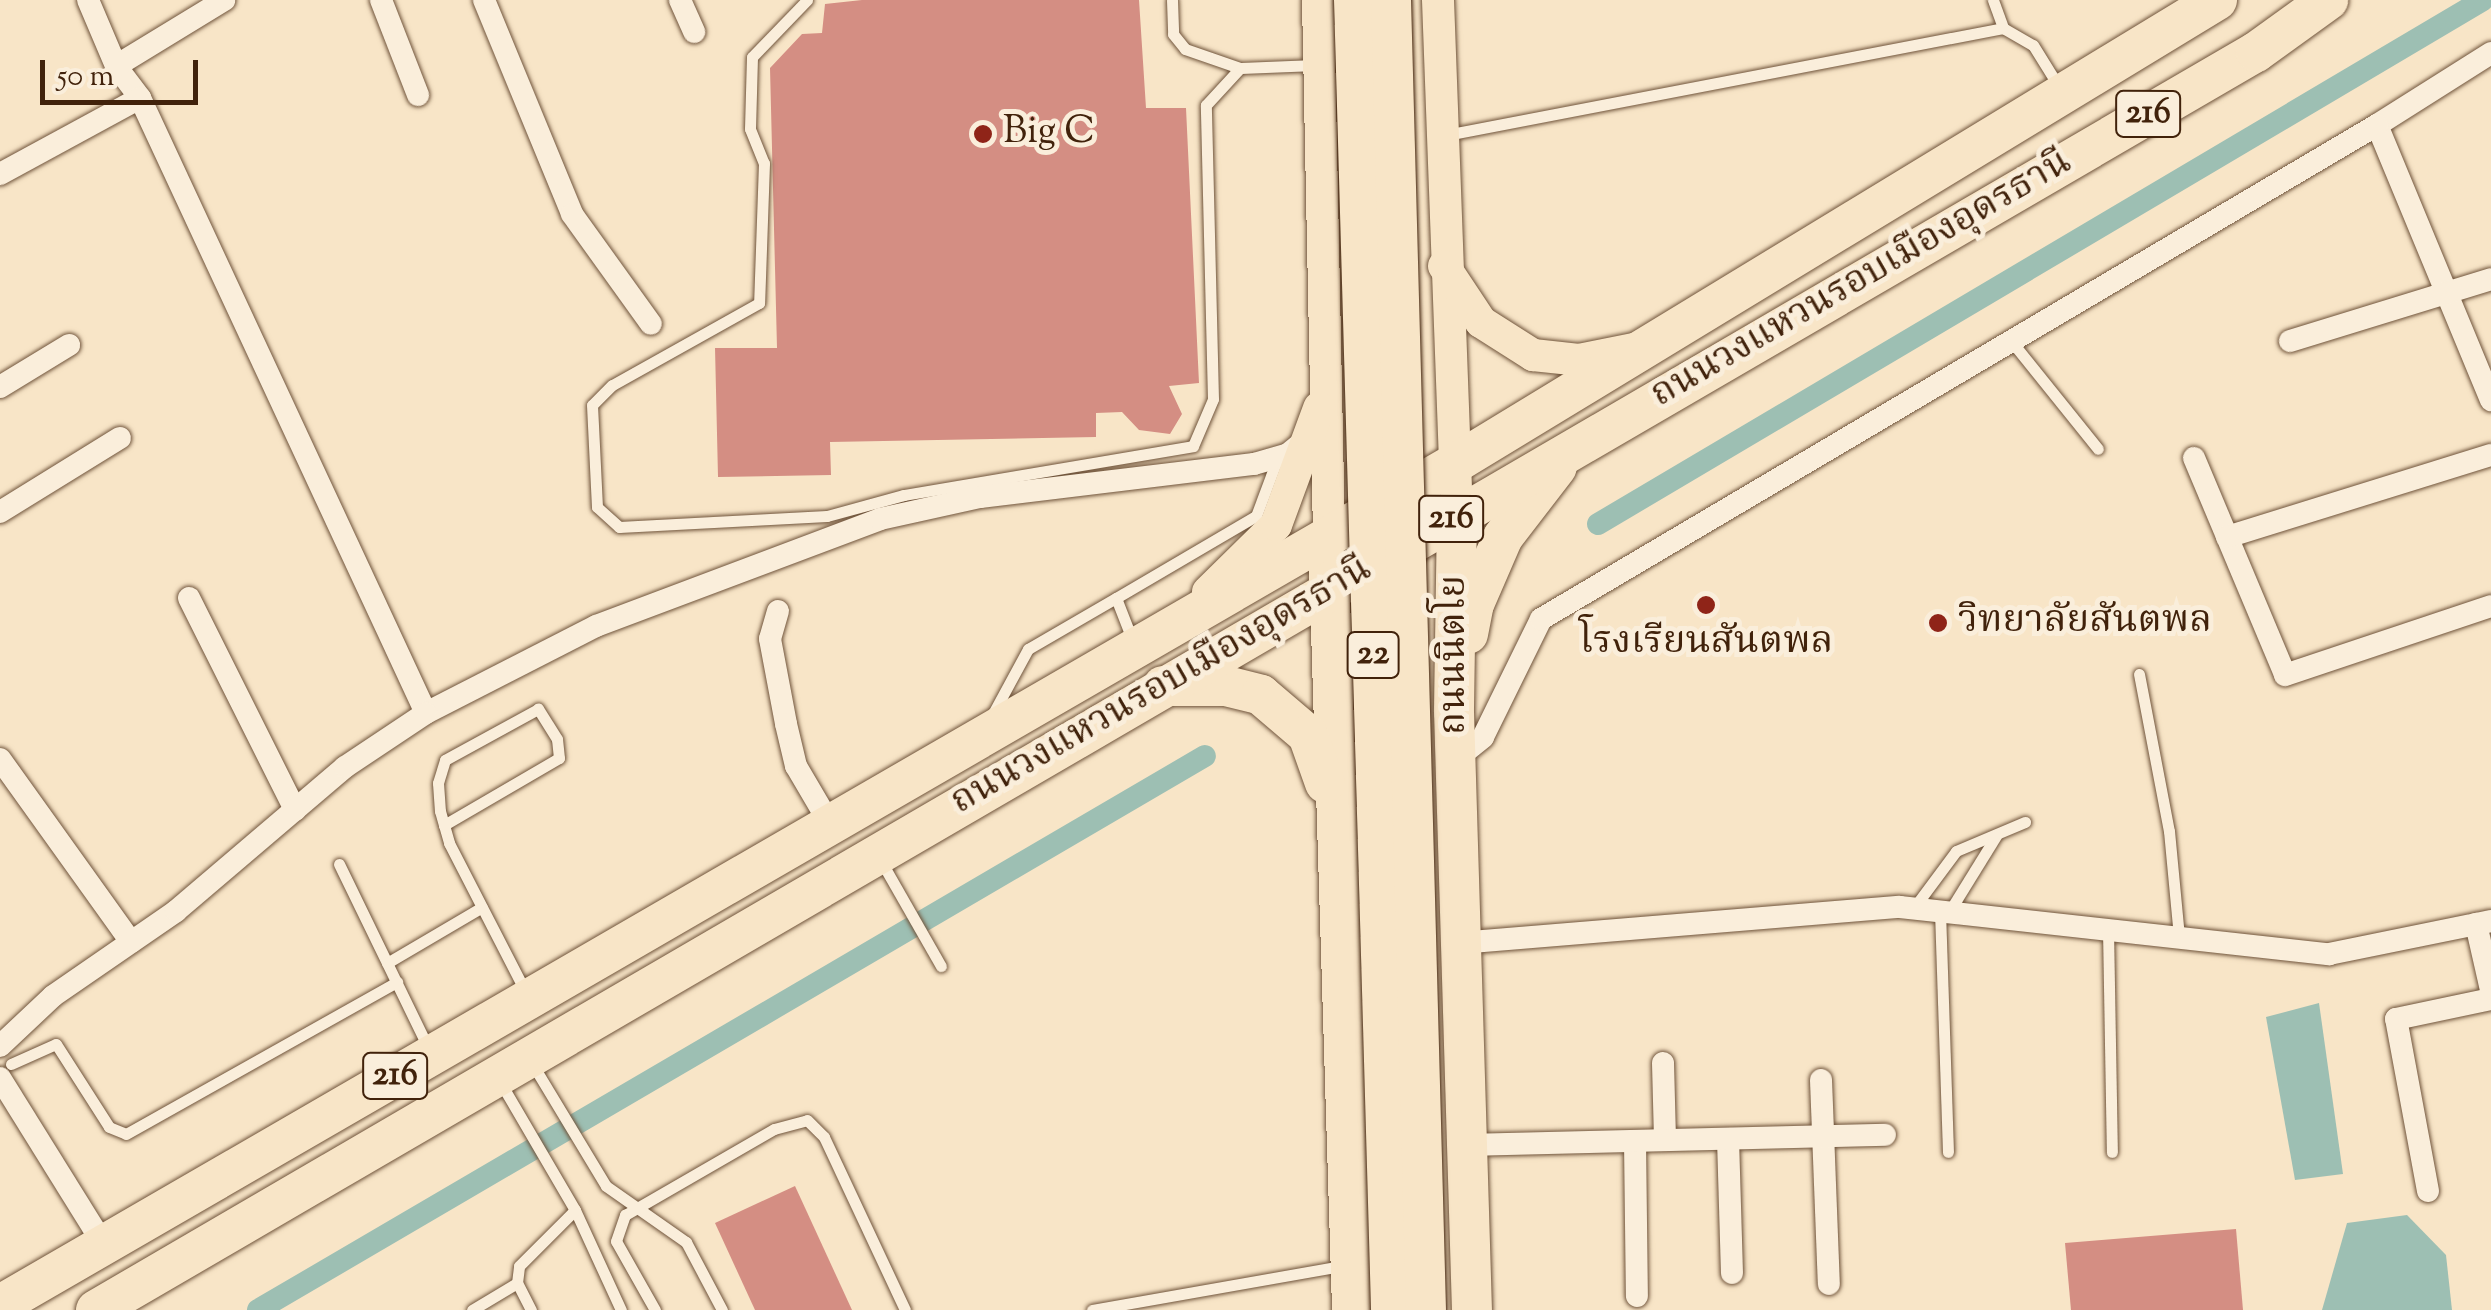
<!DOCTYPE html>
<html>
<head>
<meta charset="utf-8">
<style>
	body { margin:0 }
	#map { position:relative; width:2491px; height:1310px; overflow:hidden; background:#f8e5c7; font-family:"Sorts Mill Goudy","Noto Serif Thai",serif }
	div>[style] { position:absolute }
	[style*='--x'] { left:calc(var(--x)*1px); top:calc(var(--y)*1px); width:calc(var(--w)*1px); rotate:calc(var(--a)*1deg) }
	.water>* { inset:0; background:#9dbfb3 }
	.canal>* { height:22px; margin:-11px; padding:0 11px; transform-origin:11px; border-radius:11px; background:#9dbfb3 }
	.building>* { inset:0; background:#d48e83 }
	.roads { filter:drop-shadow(0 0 2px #6f533a) drop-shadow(0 0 2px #6f533a) }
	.lane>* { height:11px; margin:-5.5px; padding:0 5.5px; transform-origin:5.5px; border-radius:5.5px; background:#faeedb }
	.street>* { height:22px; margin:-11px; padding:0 11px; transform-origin:11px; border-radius:11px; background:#faeedb }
	.primary>* { height:32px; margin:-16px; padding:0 16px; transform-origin:16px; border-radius:16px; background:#f8e5c7 }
	.highway>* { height:40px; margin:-20px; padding:0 20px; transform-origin:20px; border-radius:20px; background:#f8e5c7 }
	.bridges { filter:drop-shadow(0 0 2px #41220b) drop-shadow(0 0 2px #41220b) }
	.highway-bridge>* { height:40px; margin:-20px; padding:0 20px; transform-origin:20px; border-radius:20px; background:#f8e5c7 }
	.dots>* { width:28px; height:28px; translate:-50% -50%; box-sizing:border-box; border:5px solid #faeedb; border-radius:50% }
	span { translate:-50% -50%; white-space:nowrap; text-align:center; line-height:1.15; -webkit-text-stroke:10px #faeedb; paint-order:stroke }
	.shield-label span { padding:2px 8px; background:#faeedb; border:2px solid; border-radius:8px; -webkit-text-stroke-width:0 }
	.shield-label { font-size:35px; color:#41220b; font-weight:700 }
	.poi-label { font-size:38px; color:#41220b }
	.left { translate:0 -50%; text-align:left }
	.street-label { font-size:38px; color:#41220b }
	.scale { position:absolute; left:40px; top:60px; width:158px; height:45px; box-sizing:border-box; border:5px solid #41220b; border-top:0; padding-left:12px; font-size:30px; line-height:35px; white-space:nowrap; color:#41220b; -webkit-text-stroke:8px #faeedb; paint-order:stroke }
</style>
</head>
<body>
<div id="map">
	<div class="water">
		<div style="clip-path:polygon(2319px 1003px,2343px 1174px,2295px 1180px,2266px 1017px)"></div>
		<div style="clip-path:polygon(2407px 1215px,2446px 1255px,2452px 1310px,2322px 1310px,2347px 1223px)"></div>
	</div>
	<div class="canal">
		<div style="--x:1598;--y:524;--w:1028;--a:-30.63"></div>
		<div style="--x:258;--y:1310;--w:1097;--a:-30.33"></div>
	</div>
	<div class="building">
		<div style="clip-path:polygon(862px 0,1139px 0,1146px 108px,1186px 108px,1199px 383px,1169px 386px,1182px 414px,1170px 434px,1139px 430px,1122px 412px,1096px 413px,1096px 437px,830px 442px,831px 475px,718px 477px,715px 348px,777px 348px,770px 68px,802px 34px,822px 33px,825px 4px)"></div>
		<div style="clip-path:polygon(795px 1186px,852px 1310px,755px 1310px,715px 1223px)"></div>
		<div style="clip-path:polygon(2236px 1229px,2243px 1310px,2071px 1310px,2065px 1243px)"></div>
	</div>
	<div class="roads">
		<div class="lane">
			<div style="--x:807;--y:0;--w:79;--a:134"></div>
			<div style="--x:752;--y:57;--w:72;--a:91.6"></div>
			<div style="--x:750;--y:129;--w:37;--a:68"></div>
			<div style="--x:764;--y:163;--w:140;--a:92"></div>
			<div style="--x:759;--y:303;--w:168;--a:150.8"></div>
			<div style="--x:612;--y:385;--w:28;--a:135"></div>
			<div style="--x:592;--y:405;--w:102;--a:87.2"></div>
			<div style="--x:597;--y:507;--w:30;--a:42"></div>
			<div style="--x:619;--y:527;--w:208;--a:-3"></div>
			<div style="--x:827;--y:516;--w:80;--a:-15.3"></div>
			<div style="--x:904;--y:495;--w:293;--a:-9.6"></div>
			<div style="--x:1193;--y:446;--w:51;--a:-66.9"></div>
			<div style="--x:1213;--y:399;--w:294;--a:-91.4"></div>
			<div style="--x:1206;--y:105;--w:50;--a:-47.4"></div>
			<div style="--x:1240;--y:68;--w:76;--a:-2.3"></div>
			<div style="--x:1172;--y:0;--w:34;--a:88"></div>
			<div style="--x:1173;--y:34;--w:19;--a:51"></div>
			<div style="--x:1185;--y:49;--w:58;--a:19.1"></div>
			<div style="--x:1993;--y:0;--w:30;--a:70"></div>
			<div style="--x:1446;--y:135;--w:567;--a:-10.87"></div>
			<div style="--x:2003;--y:28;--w:34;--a:30"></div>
			<div style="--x:2033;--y:45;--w:49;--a:58.2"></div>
			<div style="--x:2012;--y:342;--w:137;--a:51.2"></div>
			<div style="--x:1132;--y:639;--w:44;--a:-111.3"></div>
			<div style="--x:1116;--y:598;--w:162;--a:-30.4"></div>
			<div style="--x:1256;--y:516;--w:63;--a:-69.6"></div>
			<div style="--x:2139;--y:674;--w:160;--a:79.2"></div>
			<div style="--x:2169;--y:831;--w:106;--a:84.6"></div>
			<div style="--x:990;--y:719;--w:80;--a:-61.5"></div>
			<div style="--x:1028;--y:649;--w:102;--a:-30.1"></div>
			<div style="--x:444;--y:825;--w:133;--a:-30.2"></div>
			<div style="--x:559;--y:758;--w:19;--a:-96"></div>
			<div style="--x:557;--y:739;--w:36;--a:-122"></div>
			<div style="--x:538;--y:709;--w:106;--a:151.3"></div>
			<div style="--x:445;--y:760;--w:24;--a:107"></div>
			<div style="--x:438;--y:783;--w:28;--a:86"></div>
			<div style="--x:440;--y:811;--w:15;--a:74"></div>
			<div style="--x:444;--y:825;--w:19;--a:74"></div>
			<div style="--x:449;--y:843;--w:169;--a:62.8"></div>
			<div style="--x:881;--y:861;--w:121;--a:60.3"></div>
			<div style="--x:339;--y:864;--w:206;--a:64.1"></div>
			<div style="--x:1913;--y:909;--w:72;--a:-53.4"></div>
			<div style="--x:1956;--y:851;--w:75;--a:-22.8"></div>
			<div style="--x:1940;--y:911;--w:241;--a:88.1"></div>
			<div style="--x:1949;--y:912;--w:89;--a:-58.3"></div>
			<div style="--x:2108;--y:929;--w:223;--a:89"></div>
			<div style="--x:387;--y:963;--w:110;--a:-30.5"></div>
			<div style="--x:11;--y:1064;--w:49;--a:-24"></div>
			<div style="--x:56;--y:1044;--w:98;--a:57.4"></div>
			<div style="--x:109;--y:1127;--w:18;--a:22"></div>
			<div style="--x:126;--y:1134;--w:311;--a:-29.3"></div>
			<div style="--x:533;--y:1065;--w:141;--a:58.9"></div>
			<div style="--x:606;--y:1186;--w:98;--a:35"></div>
			<div style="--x:686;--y:1242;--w:77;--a:62.1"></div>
			<div style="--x:499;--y:1080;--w:151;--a:59.7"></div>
			<div style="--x:575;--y:1210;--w:110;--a:65.3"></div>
			<div style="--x:472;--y:1310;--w:52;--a:-31"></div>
			<div style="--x:531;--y:1310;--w:30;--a:-117"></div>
			<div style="--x:517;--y:1283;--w:17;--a:-83"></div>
			<div style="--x:519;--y:1266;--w:79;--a:-45"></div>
			<div style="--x:655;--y:1310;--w:79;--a:-119.5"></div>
			<div style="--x:616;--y:1241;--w:28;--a:-71"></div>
			<div style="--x:625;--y:1215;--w:172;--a:-30"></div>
			<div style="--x:774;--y:1129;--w:34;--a:-15"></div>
			<div style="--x:807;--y:1120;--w:24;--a:45"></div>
			<div style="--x:824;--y:1137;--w:191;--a:64.9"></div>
			<div style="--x:1092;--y:1310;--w:254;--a:-10"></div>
		</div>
		<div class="street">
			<div style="--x:88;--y:0;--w:72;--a:67"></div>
			<div style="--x:116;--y:66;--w:40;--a:53"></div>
			<div style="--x:140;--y:98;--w:678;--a:65.06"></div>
			<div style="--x:426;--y:713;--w:191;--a:-27.1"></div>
			<div style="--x:596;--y:626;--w:303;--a:-20.6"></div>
			<div style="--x:880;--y:519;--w:102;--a:-12.4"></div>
			<div style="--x:980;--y:497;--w:276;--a:-6.9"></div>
			<div style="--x:1254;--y:464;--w:35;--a:-16"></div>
			<div style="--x:1288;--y:454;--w:22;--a:-39"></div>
			<div style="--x:381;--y:0;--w:102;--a:68.7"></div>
			<div style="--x:484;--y:0;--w:231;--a:67.6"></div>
			<div style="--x:572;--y:214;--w:135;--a:54.3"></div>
			<div style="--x:680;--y:0;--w:35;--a:66"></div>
			<div style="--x:2491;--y:53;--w:135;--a:147.7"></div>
			<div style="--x:2377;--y:125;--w:298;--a:67.5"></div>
			<div style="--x:116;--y:66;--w:127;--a:-31.4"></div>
			<div style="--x:0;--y:174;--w:159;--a:-28.5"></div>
			<div style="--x:2290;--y:341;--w:210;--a:-17.1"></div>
			<div style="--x:0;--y:387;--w:81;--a:-31.3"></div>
			<div style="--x:2194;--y:458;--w:235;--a:67.2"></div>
			<div style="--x:2285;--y:675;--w:217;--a:-18.5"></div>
			<div style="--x:0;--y:512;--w:141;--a:-31.7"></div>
			<div style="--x:2227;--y:537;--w:276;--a:-17.3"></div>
			<div style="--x:189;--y:598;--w:237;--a:63.4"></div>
			<div style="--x:778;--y:611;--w:29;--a:106"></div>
			<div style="--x:770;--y:639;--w:86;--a:79.3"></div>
			<div style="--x:786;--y:724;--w:43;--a:76.6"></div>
			<div style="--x:796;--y:766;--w:67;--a:59.6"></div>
			<div style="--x:0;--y:759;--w:225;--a:54.4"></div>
			<div style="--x:1455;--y:760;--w:36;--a:-39"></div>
			<div style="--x:1483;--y:737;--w:131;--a:-63.8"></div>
			<div style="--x:1541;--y:619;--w:971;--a:-30.58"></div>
			<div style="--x:2476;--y:924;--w:68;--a:77.2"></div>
			<div style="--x:1459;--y:943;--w:442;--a:-4.7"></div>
			<div style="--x:1900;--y:907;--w:432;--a:6.3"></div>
			<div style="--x:2329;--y:954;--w:165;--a:-11.5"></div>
			<div style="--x:0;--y:1046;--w:73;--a:-43.3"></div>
			<div style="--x:53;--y:996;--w:150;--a:-34.6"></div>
			<div style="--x:176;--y:911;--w:222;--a:-40.4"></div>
			<div style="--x:345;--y:767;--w:97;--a:-33.7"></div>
			<div style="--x:1663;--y:1063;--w:77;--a:88.5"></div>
			<div style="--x:0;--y:1078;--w:197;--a:58.1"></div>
			<div style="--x:1821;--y:1080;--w:204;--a:87.8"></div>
			<div style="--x:1728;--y:1139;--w:134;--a:88.3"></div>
			<div style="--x:1635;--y:1141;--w:155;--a:89.3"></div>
			<div style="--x:1467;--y:1145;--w:418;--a:-1.4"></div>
			<div style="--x:2428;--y:1191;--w:175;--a:-100.5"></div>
			<div style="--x:2396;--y:1019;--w:97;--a:-11.9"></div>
		</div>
		<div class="primary">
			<div style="--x:1318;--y:0;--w:535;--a:88.82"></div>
			<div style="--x:1438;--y:0;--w:516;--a:87.89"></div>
			<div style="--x:1444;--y:266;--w:67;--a:56.5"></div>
			<div style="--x:1481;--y:322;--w:62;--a:32.4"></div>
			<div style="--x:1533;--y:355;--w:46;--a:6.2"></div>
			<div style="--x:1579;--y:360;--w:56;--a:-11.3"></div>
			<div style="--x:1208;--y:592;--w:95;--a:-44.6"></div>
			<div style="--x:1276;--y:525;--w:125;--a:-69.8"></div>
		</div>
		<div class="highway">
			<div style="--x:1457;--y:516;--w:196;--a:90.9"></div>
			<div style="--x:1454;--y:712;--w:598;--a:88.28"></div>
			<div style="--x:1329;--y:564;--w:746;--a:88.23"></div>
			<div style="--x:1468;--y:634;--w:31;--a:-79"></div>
			<div style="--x:1474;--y:604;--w:73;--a:-66.6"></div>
			<div style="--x:1503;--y:537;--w:88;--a:-52.4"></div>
			<div style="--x:1163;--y:686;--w:63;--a:0"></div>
			<div style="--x:1226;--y:686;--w:36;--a:14"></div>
			<div style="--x:1261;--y:695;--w:62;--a:40.4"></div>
			<div style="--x:1308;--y:735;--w:51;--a:70.5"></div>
			<div style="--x:0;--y:1305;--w:1680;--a:-30.05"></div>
			<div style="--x:1454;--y:464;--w:893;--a:-31.3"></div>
			<div style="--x:96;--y:1310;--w:2500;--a:-30.22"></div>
			<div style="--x:2256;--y:52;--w:89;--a:-35.8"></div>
		</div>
	</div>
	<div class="bridges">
		<div class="highway-bridge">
			<div style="--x:1354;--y:0;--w:1311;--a:88.38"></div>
			<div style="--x:1391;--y:0;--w:1310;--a:88.47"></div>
		</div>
	</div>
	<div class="dots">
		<div style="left:983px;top:134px;background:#8f2418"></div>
		<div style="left:1706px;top:605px;background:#8f2418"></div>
		<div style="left:1938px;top:623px;background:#8f2418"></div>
	</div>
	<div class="shield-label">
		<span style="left:2148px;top:114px">216</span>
		<span style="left:1451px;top:519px">216</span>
		<span style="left:1373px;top:655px">22</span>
		<span style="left:395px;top:1076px">216</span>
	</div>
	<div class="poi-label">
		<span class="left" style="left:1003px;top:134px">Big C</span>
		<span class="left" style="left:1958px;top:623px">วิทยาลัยสันตพล</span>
		<span style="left:1706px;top:644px">โรงเรียนสันตพล</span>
	</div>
	<div class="street-label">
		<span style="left:1862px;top:280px;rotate:-30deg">ถนนวงแหวนรอบเมืองอุดรธานี</span>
		<span style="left:1456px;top:655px;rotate:-90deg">ถนนนิตโย</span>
		<span style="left:1162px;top:687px;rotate:-30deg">ถนนวงแหวนรอบเมืองอุดรธานี</span>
	</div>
	<div class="scale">50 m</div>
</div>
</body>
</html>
